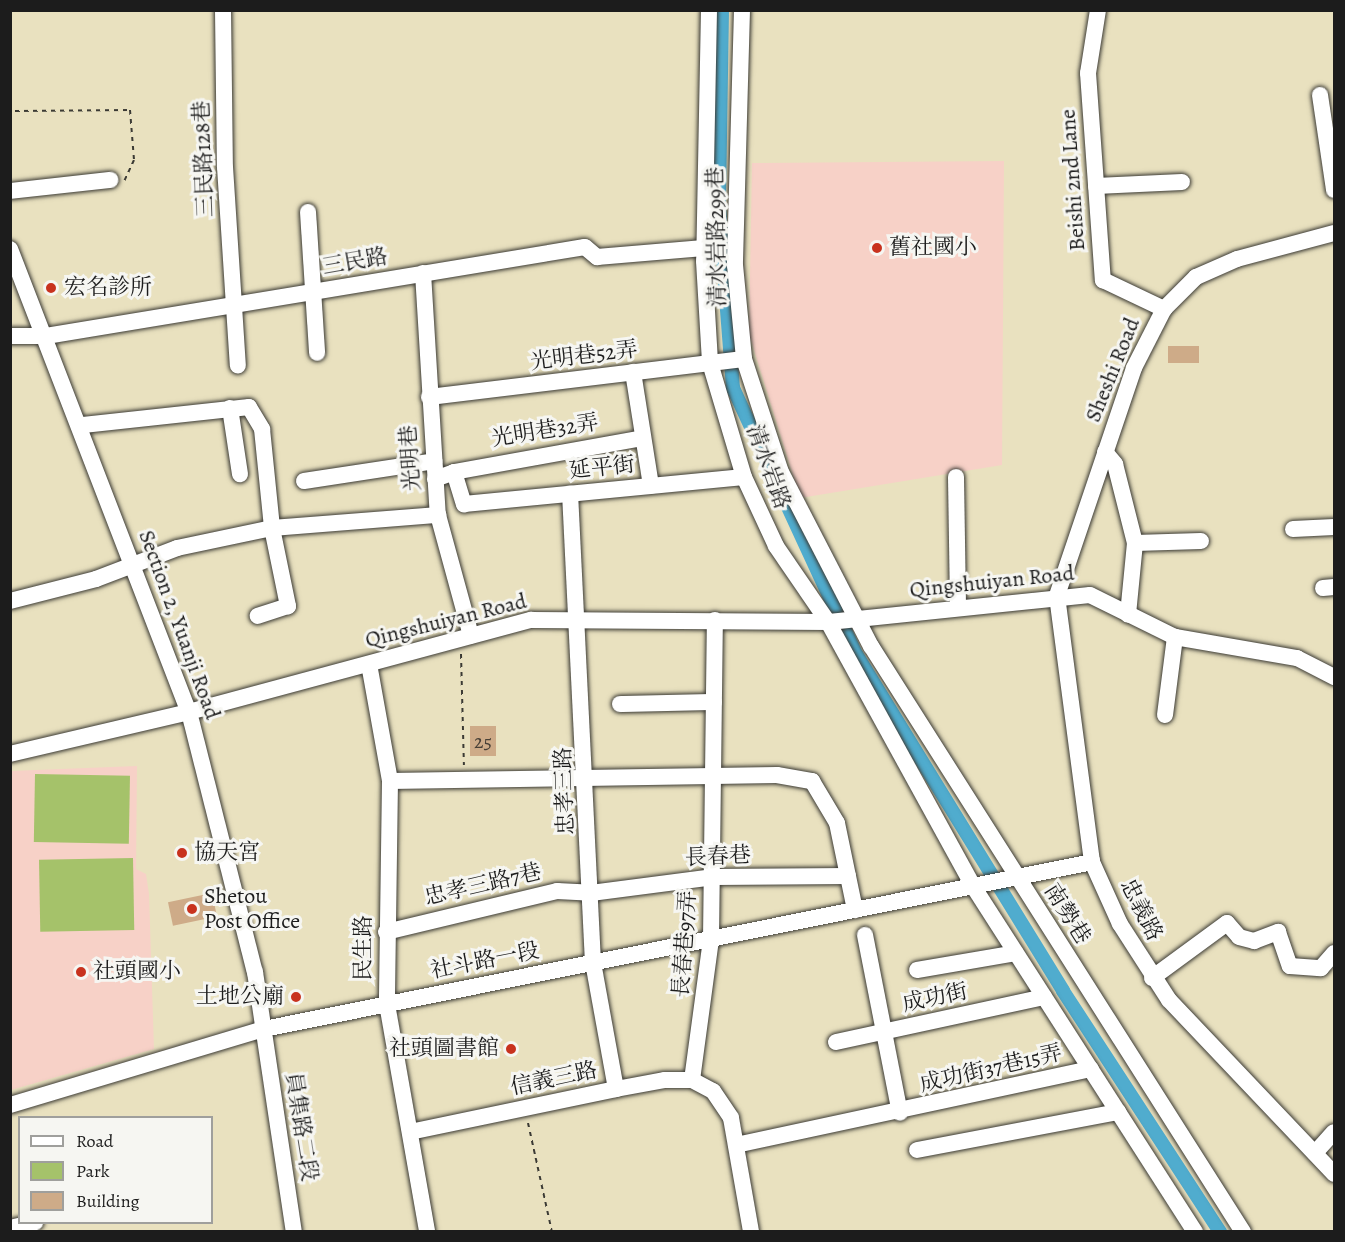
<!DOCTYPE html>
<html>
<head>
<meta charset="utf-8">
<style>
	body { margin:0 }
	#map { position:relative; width:1345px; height:1242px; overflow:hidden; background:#e9e1bf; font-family:Alegreya,"Noto Serif TC",serif }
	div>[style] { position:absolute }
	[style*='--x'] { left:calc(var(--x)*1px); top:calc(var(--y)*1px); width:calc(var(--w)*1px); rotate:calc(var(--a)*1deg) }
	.built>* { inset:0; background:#f7d1c7 }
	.green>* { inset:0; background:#a5c26a; transform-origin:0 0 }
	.canal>* { height:14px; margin:-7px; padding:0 7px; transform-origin:7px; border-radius:7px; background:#50acce }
	.building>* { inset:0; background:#ceab88; transform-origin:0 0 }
	.path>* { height:2px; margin-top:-1px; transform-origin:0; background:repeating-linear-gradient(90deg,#3b3a34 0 4.5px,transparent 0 9px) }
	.roads { filter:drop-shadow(0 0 2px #3b3a34) drop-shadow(0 0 2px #3b3a34) }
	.minor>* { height:16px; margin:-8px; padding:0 8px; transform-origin:8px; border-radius:8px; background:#fff }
	.dots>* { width:16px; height:16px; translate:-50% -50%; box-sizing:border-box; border:3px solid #f6f6f2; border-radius:50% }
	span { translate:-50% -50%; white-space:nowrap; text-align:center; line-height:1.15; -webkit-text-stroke:6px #f6f6f2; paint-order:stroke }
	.number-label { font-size:20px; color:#484037 }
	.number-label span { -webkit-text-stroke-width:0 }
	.street-label { font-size:22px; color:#1c1c1c }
	.poi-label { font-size:22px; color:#1c1c1c }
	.left { translate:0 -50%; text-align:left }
	.right { translate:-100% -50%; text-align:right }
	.frame { position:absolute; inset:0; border:12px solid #1c1c1c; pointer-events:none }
	.legend { position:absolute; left:18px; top:1116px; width:195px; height:108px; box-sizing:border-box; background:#f6f6f2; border:2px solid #9f9f9c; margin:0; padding:8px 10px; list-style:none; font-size:18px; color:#1c1c1c }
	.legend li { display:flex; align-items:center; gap:12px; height:30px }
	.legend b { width:30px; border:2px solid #9f9f9c }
</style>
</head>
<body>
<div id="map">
	<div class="built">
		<div style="clip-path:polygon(1004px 161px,1002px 465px,800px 498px,749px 334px,752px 163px)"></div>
		<div style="clip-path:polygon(137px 766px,136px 869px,146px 874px,149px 894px,154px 1049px,11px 1090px,11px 771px)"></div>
	</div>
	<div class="green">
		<div style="left:35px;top:774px;width:95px;height:68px;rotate:1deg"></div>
		<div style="left:133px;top:858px;width:72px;height:94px;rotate:89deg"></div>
	</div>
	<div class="canal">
		<div style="--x:722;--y:10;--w:196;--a:90.9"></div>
		<div style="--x:719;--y:206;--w:183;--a:85.6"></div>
		<div style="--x:733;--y:388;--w:293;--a:65.2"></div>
		<div style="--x:856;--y:654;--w:395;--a:58.4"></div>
		<div style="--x:1063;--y:991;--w:288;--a:56.9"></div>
	</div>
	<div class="building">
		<div style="left:1168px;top:346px;width:31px;height:17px"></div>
		<div style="left:470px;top:726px;width:26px;height:30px"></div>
		<div style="left:212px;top:893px;width:24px;height:45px;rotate:78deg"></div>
	</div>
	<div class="path">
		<div style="--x:15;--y:111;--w:115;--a:-0.5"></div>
		<div style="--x:130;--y:110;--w:50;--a:85.4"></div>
		<div style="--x:134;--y:160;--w:23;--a:115"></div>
		<div style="--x:461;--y:654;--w:111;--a:88.5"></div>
		<div style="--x:528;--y:1123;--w:112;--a:77.6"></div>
	</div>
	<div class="roads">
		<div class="minor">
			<div style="--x:223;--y:10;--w:157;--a:89.3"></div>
			<div style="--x:225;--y:167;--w:199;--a:86.3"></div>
			<div style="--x:709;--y:10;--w:251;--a:91.1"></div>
			<div style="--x:704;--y:261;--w:102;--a:86.6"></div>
			<div style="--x:710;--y:363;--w:119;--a:73.4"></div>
			<div style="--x:744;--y:477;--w:76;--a:65.1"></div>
			<div style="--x:776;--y:546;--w:92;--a:55.6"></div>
			<div style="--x:828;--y:622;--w:301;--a:61.2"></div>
			<div style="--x:973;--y:886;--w:411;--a:57.3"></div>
			<div style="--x:742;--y:10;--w:255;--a:91.6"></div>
			<div style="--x:735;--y:265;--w:94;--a:84.5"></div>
			<div style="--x:744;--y:359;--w:119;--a:71.9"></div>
			<div style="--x:781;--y:472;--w:196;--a:62.7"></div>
			<div style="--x:871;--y:646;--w:694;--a:57.59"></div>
			<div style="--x:1098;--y:10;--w:64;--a:99"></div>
			<div style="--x:1088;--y:73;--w:208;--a:85.9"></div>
			<div style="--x:1103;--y:280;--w:68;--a:25.4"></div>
			<div style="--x:1320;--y:95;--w:96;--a:81.6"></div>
			<div style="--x:1096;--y:186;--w:86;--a:-2.7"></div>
			<div style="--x:10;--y:191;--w:101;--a:-6.3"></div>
			<div style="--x:308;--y:212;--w:141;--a:86.3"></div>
			<div style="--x:1334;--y:233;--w:100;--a:165"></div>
			<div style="--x:1237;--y:259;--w:45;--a:156.3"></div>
			<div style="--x:1196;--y:277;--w:45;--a:135"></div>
			<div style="--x:1164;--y:309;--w:66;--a:117"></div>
			<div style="--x:1134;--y:368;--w:241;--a:108.7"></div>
			<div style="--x:1057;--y:596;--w:268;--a:82.5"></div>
			<div style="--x:1092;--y:862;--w:68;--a:65.7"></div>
			<div style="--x:1120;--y:924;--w:90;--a:57.2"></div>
			<div style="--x:1169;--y:1000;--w:240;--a:46.5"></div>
			<div style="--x:10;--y:249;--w:496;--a:68.9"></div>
			<div style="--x:189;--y:712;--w:268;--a:75.8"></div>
			<div style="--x:255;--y:972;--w:263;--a:81.5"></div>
			<div style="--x:423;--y:273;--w:242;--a:86.5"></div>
			<div style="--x:438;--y:515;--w:125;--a:74.7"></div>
			<div style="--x:10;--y:336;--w:36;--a:0"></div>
			<div style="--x:46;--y:336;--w:546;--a:-9.38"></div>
			<div style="--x:585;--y:247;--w:16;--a:40"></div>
			<div style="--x:597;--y:257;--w:107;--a:-4.8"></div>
			<div style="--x:633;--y:372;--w:115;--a:81"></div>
			<div style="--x:429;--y:397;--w:317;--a:-6.9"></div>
			<div style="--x:230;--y:408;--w:67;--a:81.4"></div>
			<div style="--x:83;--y:425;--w:167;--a:-6.2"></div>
			<div style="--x:249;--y:407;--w:26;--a:59"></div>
			<div style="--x:262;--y:429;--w:100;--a:84.2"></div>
			<div style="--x:272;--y:528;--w:80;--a:78.4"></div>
			<div style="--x:288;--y:606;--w:32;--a:162"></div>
			<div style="--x:1105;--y:452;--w:16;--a:50"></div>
			<div style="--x:1115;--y:464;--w:81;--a:75.8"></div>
			<div style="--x:1135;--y:543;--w:72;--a:95.6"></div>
			<div style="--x:454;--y:472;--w:192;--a:-10.2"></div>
			<div style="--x:956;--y:477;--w:131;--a:89.1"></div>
			<div style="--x:435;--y:479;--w:20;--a:-20"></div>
			<div style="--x:454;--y:472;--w:34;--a:73"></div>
			<div style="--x:464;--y:504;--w:281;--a:-5.5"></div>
			<div style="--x:304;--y:481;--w:132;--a:-8.7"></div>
			<div style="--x:1293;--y:529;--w:41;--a:-2.8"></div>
			<div style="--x:1135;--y:543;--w:66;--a:-1.7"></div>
			<div style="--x:1323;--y:588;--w:11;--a:-5"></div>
			<div style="--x:10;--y:601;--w:89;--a:-14.3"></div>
			<div style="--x:96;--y:579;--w:87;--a:-20.9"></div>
			<div style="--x:177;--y:548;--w:97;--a:-11.9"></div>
			<div style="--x:272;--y:528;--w:167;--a:-4.5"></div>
			<div style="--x:369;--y:664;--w:119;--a:79.8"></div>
			<div style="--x:390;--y:781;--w:223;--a:90.8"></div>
			<div style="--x:387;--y:1004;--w:231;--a:80"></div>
			<div style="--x:620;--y:704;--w:94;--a:-1.2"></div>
			<div style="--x:1165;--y:715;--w:79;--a:-82.7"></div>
			<div style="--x:10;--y:754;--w:184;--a:-13.2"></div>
			<div style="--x:189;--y:712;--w:354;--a:-15.1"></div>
			<div style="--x:531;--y:620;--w:298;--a:0.4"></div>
			<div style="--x:829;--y:622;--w:262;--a:-5.9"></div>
			<div style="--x:1090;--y:595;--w:95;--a:26.3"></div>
			<div style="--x:1175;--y:637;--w:124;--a:9.8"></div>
			<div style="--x:1297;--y:658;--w:42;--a:27.2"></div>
			<div style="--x:390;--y:781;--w:387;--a:-0.9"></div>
			<div style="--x:777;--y:775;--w:36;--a:10"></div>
			<div style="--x:812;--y:781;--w:49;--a:59.2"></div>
			<div style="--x:837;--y:823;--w:89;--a:78.3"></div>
			<div style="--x:386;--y:932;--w:176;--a:-13.5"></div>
			<div style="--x:557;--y:891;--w:34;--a:3"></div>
			<div style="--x:591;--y:893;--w:124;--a:-7.4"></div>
			<div style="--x:714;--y:877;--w:134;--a:-0.4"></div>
			<div style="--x:865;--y:935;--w:181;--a:78.9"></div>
			<div style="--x:917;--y:970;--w:100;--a:-9.7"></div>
			<div style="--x:1152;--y:978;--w:93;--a:-36.3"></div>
			<div style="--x:1227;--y:923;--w:18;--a:49"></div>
			<div style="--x:1239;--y:937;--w:16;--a:15"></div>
			<div style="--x:1254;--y:941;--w:26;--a:-21"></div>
			<div style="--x:1278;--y:932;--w:36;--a:71"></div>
			<div style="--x:1290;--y:966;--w:31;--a:4"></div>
			<div style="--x:1321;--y:968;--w:20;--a:-49"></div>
			<div style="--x:836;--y:1042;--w:213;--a:-12.2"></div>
			<div style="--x:692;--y:1080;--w:142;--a:-82.3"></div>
			<div style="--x:711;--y:939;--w:319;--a:-89.3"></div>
			<div style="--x:616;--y:1089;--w:50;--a:-10.4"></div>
			<div style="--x:665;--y:1080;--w:27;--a:0"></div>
			<div style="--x:692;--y:1080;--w:24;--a:28"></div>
			<div style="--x:713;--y:1091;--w:32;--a:56"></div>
			<div style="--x:731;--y:1118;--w:116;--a:80"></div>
			<div style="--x:10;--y:1105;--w:265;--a:-16.7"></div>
			<div style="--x:264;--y:1029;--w:845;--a:-11.4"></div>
			<div style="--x:410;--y:1132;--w:210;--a:-11.8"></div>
			<div style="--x:616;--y:1089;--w:128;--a:-100.3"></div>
			<div style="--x:593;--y:963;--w:470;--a:-92.8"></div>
			<div style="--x:736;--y:1145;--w:363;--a:-12.1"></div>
			<div style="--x:917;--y:1150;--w:205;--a:-10.7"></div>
			<div style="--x:1315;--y:1153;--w:28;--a:-48"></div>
			<div style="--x:10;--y:1228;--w:26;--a:-13"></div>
		</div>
	</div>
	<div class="dots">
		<div style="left:877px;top:248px;background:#c8321e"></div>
		<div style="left:51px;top:288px;background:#c8321e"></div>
		<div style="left:182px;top:853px;background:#c8321e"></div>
		<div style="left:192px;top:909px;background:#c8321e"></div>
		<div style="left:81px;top:972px;background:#c8321e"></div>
		<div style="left:296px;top:997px;background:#c8321e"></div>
		<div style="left:511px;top:1049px;background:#c8321e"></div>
	</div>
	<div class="number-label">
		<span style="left:483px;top:741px">25</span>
	</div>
	<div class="street-label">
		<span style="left:204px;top:159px;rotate:-92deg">三民路128巷</span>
		<span style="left:1073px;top:180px;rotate:-94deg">Beishi 2nd Lane</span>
		<span style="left:717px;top:237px;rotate:-91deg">清水岩路299巷</span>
		<span style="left:355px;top:262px;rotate:-10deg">三民路</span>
		<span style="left:584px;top:356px;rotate:-7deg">光明巷52弄</span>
		<span style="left:1113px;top:370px;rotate:-68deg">Sheshi Road</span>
		<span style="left:545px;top:431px;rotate:-9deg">光明巷32弄</span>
		<span style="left:411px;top:458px;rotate:-94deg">光明巷</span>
		<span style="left:768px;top:467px;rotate:70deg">清水岩路</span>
		<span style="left:602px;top:468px;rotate:-6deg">延平街</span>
		<span style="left:992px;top:582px;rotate:-6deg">Qingshuiyan Road</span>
		<span style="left:446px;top:621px;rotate:-14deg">Qingshuiyan Road</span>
		<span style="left:179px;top:625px;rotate:70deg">Section 2, Yuanji Road</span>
		<span style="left:565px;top:791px;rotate:-92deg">忠孝三路</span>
		<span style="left:718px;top:857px;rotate:-3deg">長春巷</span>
		<span style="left:483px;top:885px;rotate:-13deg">忠孝三路7巷</span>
		<span style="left:1141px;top:910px;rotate:63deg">忠義路</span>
		<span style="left:1067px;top:914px;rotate:58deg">南勢巷</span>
		<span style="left:685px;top:944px;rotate:-86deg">長春巷97弄</span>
		<span style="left:364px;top:948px;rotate:-90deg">民生路</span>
		<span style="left:485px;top:961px;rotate:-11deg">社斗路一段</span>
		<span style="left:935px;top:998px;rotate:-12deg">成功街</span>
		<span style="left:991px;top:1069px;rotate:-13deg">成功街37巷15弄</span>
		<span style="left:554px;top:1079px;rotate:-12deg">信義三路</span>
		<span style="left:301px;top:1127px;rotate:81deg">員集路二段</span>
	</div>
	<div class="poi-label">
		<span class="left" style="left:889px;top:248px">舊社國小</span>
		<span class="left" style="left:64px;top:288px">宏名診所</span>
		<span class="left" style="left:194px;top:853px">協天宮</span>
		<span class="left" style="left:204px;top:909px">Shetou<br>Post Office</span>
		<span class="left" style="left:93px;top:972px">社頭國小</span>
		<span class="right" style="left:284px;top:997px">土地公廟</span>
		<span class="right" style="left:499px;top:1049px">社頭圖書館</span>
	</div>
	<div class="frame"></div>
	<ul class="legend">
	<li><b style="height:8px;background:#fff"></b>Road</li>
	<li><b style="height:16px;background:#a5c26a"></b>Park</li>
	<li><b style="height:16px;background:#ceab88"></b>Building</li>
	</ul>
</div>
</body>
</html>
